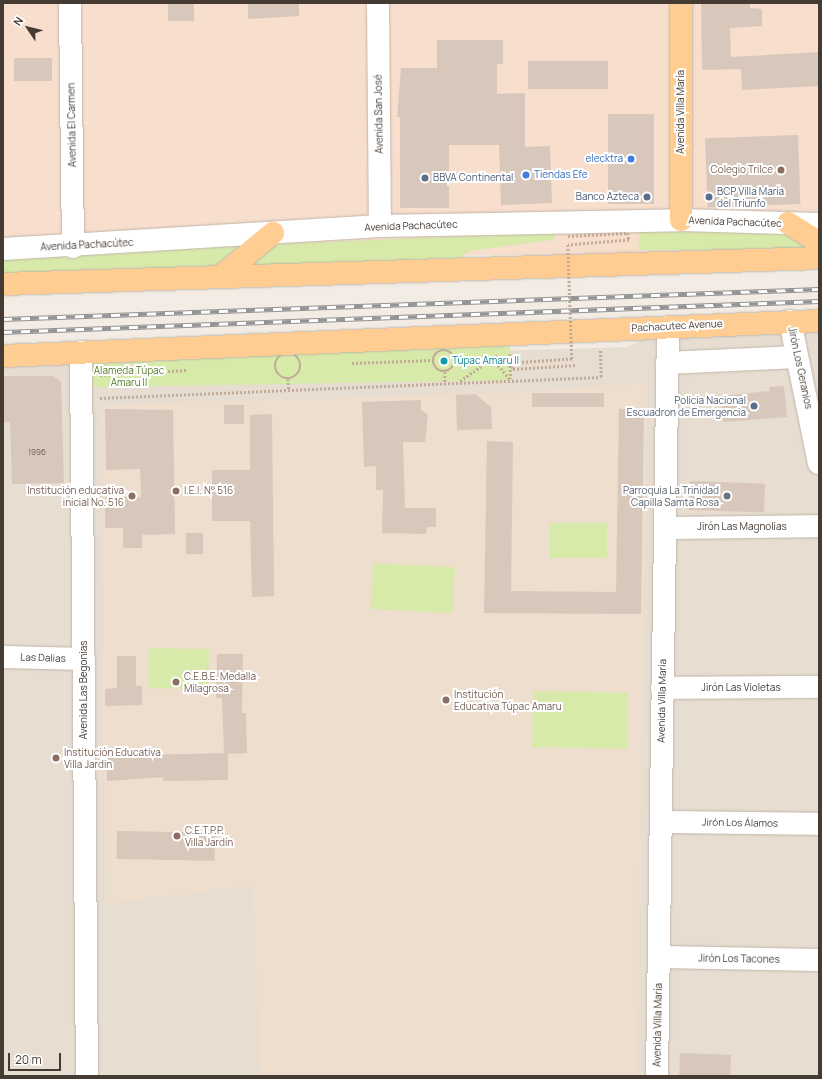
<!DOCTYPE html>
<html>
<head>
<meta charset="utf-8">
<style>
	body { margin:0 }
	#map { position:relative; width:822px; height:1079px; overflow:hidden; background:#f3ece4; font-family:Manrope,sans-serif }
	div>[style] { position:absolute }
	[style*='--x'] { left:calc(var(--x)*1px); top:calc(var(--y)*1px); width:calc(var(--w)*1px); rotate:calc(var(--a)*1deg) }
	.residential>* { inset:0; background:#e7ddd1 }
	.commercial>* { inset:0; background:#f7decd; transform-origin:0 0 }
	.education>* { inset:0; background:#eddecd }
	.green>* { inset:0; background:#d8eaaa; transform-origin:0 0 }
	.building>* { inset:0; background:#d8c8bc; transform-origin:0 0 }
	.path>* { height:2.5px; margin-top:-1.25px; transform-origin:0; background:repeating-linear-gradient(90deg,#c1ab96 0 2px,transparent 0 4px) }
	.path>.ring { margin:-1.25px; padding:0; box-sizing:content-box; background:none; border:2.5px solid #c1ab96; border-radius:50% }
	.roads { filter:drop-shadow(0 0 1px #c2b5a9) drop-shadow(0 0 1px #c2b5a9) }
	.minor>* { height:22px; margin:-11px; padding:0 11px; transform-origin:11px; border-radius:11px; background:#fff }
	.major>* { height:22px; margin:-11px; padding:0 11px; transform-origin:11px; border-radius:11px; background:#ffcd91 }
	.rail>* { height:4.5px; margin-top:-2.25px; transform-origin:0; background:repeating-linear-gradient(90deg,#fff 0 9px,#949494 0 18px); box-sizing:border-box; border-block:1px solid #949494 }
	.path-bridge>* { height:2.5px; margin-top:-1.25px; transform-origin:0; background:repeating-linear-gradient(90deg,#c1ab96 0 2px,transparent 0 4px) }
	.dots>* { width:11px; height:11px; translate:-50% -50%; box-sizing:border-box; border:2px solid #fff; border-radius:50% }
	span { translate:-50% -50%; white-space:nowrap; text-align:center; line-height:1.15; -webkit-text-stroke:4px #fff; paint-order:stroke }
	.number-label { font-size:8px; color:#6a5e55 }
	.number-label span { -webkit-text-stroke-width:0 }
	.street-label { font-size:10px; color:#453b33 }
	.shop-label { font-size:10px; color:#366cbe }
	.right { translate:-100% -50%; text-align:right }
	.left { translate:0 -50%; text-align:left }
	.education-label { font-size:10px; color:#785e54 }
	.service-label { font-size:10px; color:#4e5e75 }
	.culture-label { font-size:10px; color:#0d838f }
	.park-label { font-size:10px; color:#537a24 }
	.worship-label { font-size:10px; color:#5b616d }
	.frame { position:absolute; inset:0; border:4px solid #453b33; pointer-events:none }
	.north { position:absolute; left:8px; top:8px; width:40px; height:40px; -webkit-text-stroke:3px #fff; paint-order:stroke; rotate:305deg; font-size:11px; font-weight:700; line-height:16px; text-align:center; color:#453b33 }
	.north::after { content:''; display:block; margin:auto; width:14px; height:18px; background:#453b33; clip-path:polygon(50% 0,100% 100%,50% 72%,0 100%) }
	.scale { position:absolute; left:8px; top:1053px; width:53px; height:18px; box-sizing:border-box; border:2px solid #453b33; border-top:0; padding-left:5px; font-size:12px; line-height:14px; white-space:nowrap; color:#453b33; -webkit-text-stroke:3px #fff; paint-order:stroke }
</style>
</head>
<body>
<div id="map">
	<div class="residential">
		<div style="clip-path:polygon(819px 314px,819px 1076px,3px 1076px,3px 348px,114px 362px,628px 347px,695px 315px)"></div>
	</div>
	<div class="commercial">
		<div style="left:3px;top:3px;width:816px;height:252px"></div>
	</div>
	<div class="education">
		<div style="clip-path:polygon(647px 383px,637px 1076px,261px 1076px,252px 886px,105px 904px,102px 405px,514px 392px)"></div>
	</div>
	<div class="green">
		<div style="clip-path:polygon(640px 230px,819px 234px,819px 251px,638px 250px)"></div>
		<div style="clip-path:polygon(556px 232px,553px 240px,469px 251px,460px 258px,3px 275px,3px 256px)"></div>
		<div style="left:510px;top:341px;width:39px;height:418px;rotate:89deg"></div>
		<div style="left:550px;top:523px;width:57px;height:35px"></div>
		<div style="left:373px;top:563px;width:82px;height:46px;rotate:3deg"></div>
		<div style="left:149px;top:648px;width:60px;height:40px;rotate:1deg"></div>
		<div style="left:533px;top:691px;width:95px;height:56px;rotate:1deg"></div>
	</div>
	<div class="building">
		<div style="left:168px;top:3px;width:26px;height:18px"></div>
		<div style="clip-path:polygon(248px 3px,299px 3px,299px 16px,248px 19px)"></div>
		<div style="clip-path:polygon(721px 3px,750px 3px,750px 8px,762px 9px,762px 26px,730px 28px,731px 57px,819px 52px,819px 86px,742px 90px,741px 69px,702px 70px,701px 4px)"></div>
		<div style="clip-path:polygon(437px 40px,503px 40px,503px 64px,497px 64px,497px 94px,525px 93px,525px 147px,550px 146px,552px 203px,501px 205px,499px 145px,449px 145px,449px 208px,400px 208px,400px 117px,397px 117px,401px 68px,437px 68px)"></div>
		<div style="left:52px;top:58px;width:23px;height:38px;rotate:90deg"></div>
		<div style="left:528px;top:61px;width:80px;height:28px"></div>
		<div style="left:608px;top:114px;width:46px;height:90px"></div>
		<div style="left:798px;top:135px;width:69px;height:93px;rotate:88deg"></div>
		<div style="clip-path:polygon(3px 376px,53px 376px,61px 382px,64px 483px,12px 484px,10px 422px,3px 422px)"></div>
		<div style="clip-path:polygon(784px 386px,787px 417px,723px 422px,721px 396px,770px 391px,769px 387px)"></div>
		<div style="left:604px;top:393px;width:14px;height:72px;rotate:90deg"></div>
		<div style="clip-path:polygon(475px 394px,491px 407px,492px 429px,457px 430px,456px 395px)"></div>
		<div style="clip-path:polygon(421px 400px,421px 410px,428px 415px,425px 442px,403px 442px,405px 508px,436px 508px,436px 527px,427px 527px,426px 534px,382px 533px,383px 490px,376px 490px,376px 466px,364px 467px,362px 402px)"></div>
		<div style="left:224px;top:405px;width:20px;height:19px"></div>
		<div style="clip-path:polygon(105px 409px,173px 410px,175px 534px,142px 535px,142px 548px,123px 548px,123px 528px,105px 528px,105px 497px,141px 497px,140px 469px,106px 470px)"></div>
		<div style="clip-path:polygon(619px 409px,644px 409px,641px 614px,484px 613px,487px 441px,513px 442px,511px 591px,616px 592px)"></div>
		<div style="clip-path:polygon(272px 414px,274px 596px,252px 597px,250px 521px,212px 521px,212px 470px,250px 470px,250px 415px)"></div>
		<div style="left:690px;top:481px;width:75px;height:29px;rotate:2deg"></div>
		<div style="left:186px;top:533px;width:17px;height:21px"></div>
		<div style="clip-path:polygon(217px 654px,243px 654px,242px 713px,246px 713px,247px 753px,224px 754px,222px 698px,216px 698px)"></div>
		<div style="clip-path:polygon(117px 656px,136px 656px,136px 686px,142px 686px,142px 705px,105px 706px,105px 689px,117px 688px)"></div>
		<div style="clip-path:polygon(228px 753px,228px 780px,163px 781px,163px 777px,107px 781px,106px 756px)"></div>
		<div style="left:117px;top:831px;width:98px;height:28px;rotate:1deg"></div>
		<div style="left:680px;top:1053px;width:51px;height:23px;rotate:2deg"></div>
	</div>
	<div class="path">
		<div class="ring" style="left:433px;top:350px;width:19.5px;height:19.5px"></div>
		<div class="ring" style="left:275px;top:353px;width:23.5px;height:23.5px"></div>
		<div style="--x:510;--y:354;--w:25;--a:88"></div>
		<div style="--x:455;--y:358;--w:38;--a:2"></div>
		<div style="--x:493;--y:359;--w:26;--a:50"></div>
		<div style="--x:352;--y:363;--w:81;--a:-2.1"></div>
		<div style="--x:445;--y:372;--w:10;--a:90"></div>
		<div style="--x:100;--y:375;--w:87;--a:-3.3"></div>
		<div style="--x:288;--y:379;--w:11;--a:85"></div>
		<div style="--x:460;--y:381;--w:45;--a:-35.1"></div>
		<div style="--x:100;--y:398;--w:501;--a:-2.4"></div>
		<div style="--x:601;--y:377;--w:28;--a:-92"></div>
	</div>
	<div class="roads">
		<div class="minor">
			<div style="--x:70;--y:3;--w:244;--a:89.3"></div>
			<div style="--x:378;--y:3;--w:223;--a:89.5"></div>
			<div style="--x:3;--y:249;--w:378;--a:-3.5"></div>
			<div style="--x:380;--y:226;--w:301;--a:-1.1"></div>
			<div style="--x:681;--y:220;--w:138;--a:1.7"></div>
			<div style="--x:790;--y:321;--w:145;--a:78.5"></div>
			<div style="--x:81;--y:352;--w:724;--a:89.53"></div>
			<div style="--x:667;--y:363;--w:130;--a:-2.6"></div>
			<div style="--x:665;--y:528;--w:154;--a:-0.7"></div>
			<div style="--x:3;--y:657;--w:81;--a:1.4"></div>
			<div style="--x:662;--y:688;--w:157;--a:-0.4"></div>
			<div style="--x:661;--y:822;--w:158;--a:0.7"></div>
			<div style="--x:659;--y:957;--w:160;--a:1.1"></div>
			<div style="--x:657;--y:1076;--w:749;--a:-89.16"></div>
		</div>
		<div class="major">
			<div style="--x:681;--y:220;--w:217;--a:-90"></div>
			<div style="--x:788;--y:223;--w:36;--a:32"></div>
			<div style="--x:220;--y:277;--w:69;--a:-39.7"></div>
			<div style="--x:3;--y:284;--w:816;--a:-1.82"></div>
			<div style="--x:3;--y:356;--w:817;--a:-2.46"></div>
		</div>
	</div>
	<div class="rail">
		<div style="--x:3;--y:319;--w:817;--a:-2.11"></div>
		<div style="--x:3;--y:332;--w:817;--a:-2.18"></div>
	</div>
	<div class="path-bridge">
		<div style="--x:568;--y:236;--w:60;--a:-2.9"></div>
		<div style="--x:628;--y:233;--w:7;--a:82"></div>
		<div style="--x:629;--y:240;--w:61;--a:175.3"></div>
		<div style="--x:568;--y:245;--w:114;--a:88"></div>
		<div style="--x:572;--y:359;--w:60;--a:176.2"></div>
		<div style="--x:512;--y:363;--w:6;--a:81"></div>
		<div style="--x:513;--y:369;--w:63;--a:-3.6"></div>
	</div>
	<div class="dots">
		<div style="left:631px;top:159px;background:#3f7fe0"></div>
		<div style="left:781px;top:170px;background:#8d6e63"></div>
		<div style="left:526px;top:175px;background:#3f7fe0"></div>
		<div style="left:425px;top:178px;background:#5c6f8a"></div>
		<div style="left:647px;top:197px;background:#5c6f8a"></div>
		<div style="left:709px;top:197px;background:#5c6f8a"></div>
		<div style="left:444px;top:361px;background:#0f9aa8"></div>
		<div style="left:754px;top:406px;background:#5c6f8a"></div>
		<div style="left:176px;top:491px;background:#8d6e63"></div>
		<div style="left:132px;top:496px;background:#8d6e63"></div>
		<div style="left:727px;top:496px;background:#6b7280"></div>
		<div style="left:176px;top:682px;background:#8d6e63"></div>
		<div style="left:446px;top:700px;background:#8d6e63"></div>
		<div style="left:56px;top:758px;background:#8d6e63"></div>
		<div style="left:177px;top:836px;background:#8d6e63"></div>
	</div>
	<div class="number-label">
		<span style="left:37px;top:452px">1996</span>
	</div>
	<div class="street-label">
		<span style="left:681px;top:112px;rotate:-90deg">Avenida Villa María</span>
		<span style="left:379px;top:114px;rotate:-91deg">Avenida San José</span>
		<span style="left:72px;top:125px;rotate:-91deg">Avenida El Carmen</span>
		<span style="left:735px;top:222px;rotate:2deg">Avenida Pachacútec</span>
		<span style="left:411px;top:226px;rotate:-2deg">Avenida Pachacútec</span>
		<span style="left:87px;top:245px;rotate:-3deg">Avenida Pachacútec</span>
		<span style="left:677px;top:326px;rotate:-3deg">Pachacutec Avenue</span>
		<span style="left:800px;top:368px;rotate:78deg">Jirón Los Geranios</span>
		<span style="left:742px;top:527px">Jirón Las Magnolias</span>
		<span style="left:43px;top:658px;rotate:2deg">Las Dalias</span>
		<span style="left:741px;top:688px">Jirón Las Violetas</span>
		<span style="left:84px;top:690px;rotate:-90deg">Avenida Las Begonias</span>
		<span style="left:662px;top:701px;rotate:-89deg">Avenida Villa María</span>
		<span style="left:740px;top:823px;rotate:1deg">Jirón Los Álamos</span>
		<span style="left:739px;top:959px;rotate:1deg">Jirón Los Tacones</span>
		<span style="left:658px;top:1025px;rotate:-89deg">Avenida Villa María</span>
	</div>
	<div class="shop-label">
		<span class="right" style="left:623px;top:159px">elecktra</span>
		<span class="left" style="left:534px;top:175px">Tiendas Efe</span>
	</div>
	<div class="education-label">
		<span class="right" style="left:773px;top:170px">Colegio Trilce</span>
		<span class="right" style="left:124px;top:496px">Institución educativa<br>inicial No. 516</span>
		<span class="left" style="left:184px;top:491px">I.E.I. N° 516</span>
		<span class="left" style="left:184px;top:682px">C.E.B.E. Medalla<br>Milagrosa</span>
		<span class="left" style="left:454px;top:700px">Institución<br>Educativa Túpac Amaru</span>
		<span class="left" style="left:64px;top:758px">Institución Educativa<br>Villa Jardin</span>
		<span class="left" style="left:185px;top:836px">C.E.T.P.P.<br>Villa Jardín</span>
	</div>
	<div class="service-label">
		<span class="left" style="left:433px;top:178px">BBVA Continental</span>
		<span class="left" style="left:717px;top:197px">BCP Villa María<br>del Triunfo</span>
		<span class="right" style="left:639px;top:197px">Banco Azteca</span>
		<span class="right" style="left:746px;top:406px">Policia Nacional<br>Escuadron de Emergencia</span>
	</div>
	<div class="culture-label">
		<span class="left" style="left:452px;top:361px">Túpac Amaru II</span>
	</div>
	<div class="park-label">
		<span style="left:129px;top:376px">Alameda Túpac<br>Amaru II</span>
	</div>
	<div class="worship-label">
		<span class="right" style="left:719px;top:496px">Parroquia La Trinidad<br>Capilla Samta Rosa</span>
	</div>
	<div class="frame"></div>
	<div class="north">N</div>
	<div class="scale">20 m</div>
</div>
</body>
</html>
